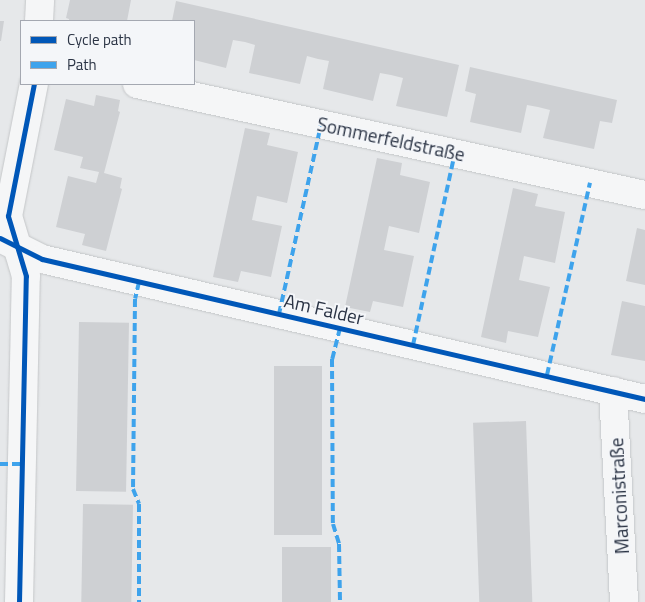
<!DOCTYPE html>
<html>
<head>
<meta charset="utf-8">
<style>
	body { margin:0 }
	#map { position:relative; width:645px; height:602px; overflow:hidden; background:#e6e8ea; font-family:"Titillium Web",sans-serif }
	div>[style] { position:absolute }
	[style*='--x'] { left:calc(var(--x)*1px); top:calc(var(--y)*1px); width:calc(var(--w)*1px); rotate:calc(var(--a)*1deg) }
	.building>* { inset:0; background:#ced0d3; transform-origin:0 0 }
	.roads { filter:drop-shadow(0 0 1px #c4c6c8) drop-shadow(0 0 1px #c4c6c8) }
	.minor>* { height:28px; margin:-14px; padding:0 14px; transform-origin:14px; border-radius:14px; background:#f5f6f7 }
	.quiet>* { height:4px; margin-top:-2px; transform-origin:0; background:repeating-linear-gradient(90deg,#3ea3ec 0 8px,transparent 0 12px) }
	.cycleway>* { height:5px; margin:-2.5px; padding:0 2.5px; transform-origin:2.5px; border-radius:2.5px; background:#0057b8 }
	span { translate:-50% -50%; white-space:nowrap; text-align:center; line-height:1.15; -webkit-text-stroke:4px #f4f6f9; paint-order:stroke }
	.street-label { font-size:19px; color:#2b3445 }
	.legend { position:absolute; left:20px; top:20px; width:175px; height:65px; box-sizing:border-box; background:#f4f6f9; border:1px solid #a4a8b1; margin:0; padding:6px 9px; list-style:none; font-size:15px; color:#2b3445 }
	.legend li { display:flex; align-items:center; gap:10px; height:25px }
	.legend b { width:25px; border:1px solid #a4a8b1 }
</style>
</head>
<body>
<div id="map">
	<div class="building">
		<div style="clip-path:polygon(70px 0,131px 0,127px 21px,69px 21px,69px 19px,66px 18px)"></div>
		<div style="clip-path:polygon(176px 1px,459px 65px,447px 117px,396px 106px,403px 78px,391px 75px,380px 73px,373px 101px,323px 89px,329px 61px,318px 59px,307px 56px,300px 84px,249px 73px,255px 45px,245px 42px,233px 40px,226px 68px,194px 60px,194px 21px,172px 21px)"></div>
		<div style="clip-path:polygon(0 21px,4px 21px,1px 41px,0 41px)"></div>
		<div style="clip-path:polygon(470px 67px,617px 100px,612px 123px,600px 121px,594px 149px,543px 138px,550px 110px,538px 107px,527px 105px,521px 133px,470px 122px,476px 94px,465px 91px)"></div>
		<div style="clip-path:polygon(96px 95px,120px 100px,118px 111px,120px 112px,104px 173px,122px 178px,120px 188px,122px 189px,106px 251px,82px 245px,85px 234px,56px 227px,68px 176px,96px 183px,99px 172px,80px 168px,83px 157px,54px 150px,66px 99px,94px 106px)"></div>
		<div style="clip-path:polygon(245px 128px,270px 133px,267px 145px,298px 152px,287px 203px,257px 196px,252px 220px,282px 226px,271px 277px,241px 271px,238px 282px,213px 277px)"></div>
		<div style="clip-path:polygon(377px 158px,402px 163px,400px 175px,430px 182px,419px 233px,389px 226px,384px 250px,414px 256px,403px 307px,373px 301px,370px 312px,345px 307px)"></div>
		<div style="clip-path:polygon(513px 188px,538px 194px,535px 206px,565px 212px,555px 263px,524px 256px,519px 280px,550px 287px,538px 337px,508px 331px,506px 343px,481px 337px)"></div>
		<div style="clip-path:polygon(637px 228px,645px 230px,645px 285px,626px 281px)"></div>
		<div style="clip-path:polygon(622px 301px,645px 306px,645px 361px,611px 355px)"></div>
		<div style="left:79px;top:322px;width:50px;height:169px;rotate:1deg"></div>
		<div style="left:274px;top:366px;width:48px;height:169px"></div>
		<div style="left:526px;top:421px;width:181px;height:53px;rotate:88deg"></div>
		<div style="left:83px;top:504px;width:50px;height:98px;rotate:1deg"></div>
		<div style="left:331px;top:547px;width:55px;height:49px;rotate:90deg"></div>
	</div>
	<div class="roads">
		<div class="minor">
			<div style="--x:39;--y:21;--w:21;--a:-87"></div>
			<div style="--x:137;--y:84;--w:520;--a:12.33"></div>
			<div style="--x:0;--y:238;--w:47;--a:26.6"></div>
			<div style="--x:42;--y:259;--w:619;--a:13.07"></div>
			<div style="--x:613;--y:391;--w:211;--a:87"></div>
			<div style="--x:19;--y:602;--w:326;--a:-88.8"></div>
			<div style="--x:26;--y:276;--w:63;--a:-106.7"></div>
			<div style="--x:8;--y:216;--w:135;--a:-78.9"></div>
		</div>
	</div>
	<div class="quiet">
		<div style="--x:139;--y:282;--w:17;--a:103"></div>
		<div style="--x:135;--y:299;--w:190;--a:90.6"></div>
		<div style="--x:133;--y:489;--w:16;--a:68"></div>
		<div style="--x:139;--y:504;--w:98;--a:90"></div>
		<div style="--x:279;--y:314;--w:195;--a:-77.5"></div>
		<div style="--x:340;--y:328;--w:32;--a:104"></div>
		<div style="--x:332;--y:359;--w:165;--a:89.7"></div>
		<div style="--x:333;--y:524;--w:21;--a:73"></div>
		<div style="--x:339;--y:544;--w:58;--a:89"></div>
		<div style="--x:413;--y:345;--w:197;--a:-77.7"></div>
		<div style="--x:547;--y:375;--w:197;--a:-77.4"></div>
		<div style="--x:0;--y:464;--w:21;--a:0"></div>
	</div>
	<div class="cycleway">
		<div style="--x:0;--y:238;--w:47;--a:26.6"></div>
		<div style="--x:42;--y:259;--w:619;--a:13.07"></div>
		<div style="--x:19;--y:602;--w:326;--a:-88.8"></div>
		<div style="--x:26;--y:276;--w:63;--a:-106.7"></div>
		<div style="--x:8;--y:216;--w:135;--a:-78.9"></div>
	</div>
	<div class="street-label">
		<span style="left:391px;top:139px;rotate:12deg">Sommerfeldstraße</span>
		<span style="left:324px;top:309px;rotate:13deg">Am Falder</span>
		<span style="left:619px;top:496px;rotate:-93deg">Marconistraße</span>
	</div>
	<ul class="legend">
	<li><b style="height:6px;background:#0057b8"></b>Cycle path</li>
	<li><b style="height:6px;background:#3ea3ec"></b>Path</li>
	</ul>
</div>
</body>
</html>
